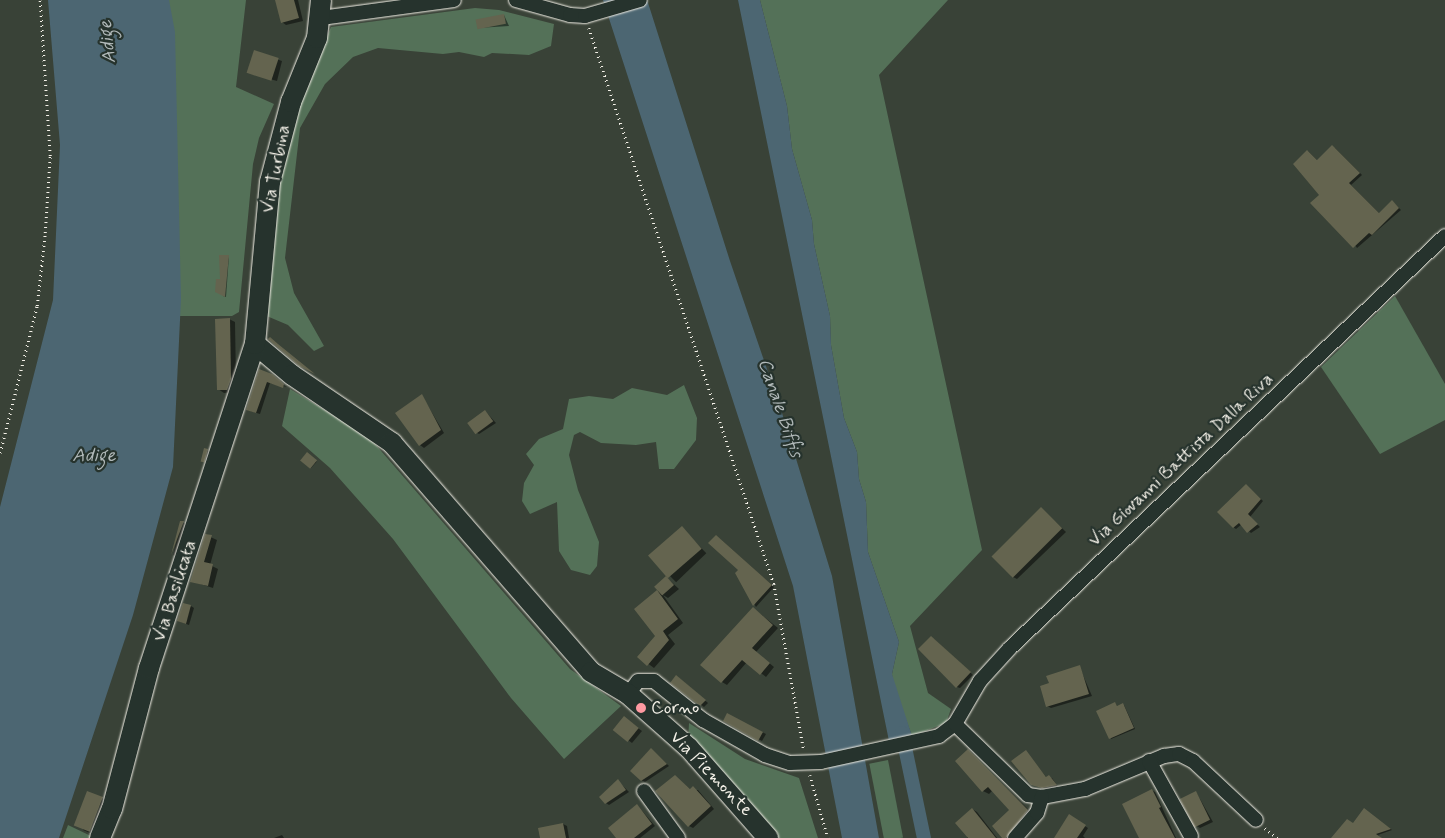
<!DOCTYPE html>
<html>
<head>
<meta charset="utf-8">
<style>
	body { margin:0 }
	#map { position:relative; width:1445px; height:838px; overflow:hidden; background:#394237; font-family:Mynerve,sans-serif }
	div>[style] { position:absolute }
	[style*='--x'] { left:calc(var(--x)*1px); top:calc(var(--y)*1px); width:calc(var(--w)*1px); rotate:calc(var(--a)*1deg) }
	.green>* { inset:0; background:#547158; transform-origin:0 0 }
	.water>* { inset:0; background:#4c6672 }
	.shadow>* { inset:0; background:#0007; transform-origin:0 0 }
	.canal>* { height:14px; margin:-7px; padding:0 7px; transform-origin:7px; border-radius:7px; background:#4c6672 }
	.building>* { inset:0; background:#64644f; transform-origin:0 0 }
	.path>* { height:2.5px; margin-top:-1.25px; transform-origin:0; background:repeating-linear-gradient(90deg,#f4f1e8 0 1px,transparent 0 5px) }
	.roads { filter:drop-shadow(0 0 1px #f4f1e8) drop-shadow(0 0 1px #f4f1e8) }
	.street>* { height:14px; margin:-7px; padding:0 7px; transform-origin:7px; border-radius:7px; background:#26332d }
	.secondary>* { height:20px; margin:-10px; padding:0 10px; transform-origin:10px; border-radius:10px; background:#26332d }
	.dots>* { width:14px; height:14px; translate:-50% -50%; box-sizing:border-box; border:2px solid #26332d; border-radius:50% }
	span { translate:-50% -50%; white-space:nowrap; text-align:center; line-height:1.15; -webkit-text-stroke:4.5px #26332d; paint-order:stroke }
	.street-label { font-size:18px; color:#f4f1e8 }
	.poi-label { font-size:18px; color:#f4f1e8 }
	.left { translate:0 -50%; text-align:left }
	.water-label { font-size:19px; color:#b1b9b9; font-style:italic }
</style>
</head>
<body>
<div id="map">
	<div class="green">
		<div style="clip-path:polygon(159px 0,246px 0,236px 87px,274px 104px,259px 138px,253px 164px,239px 312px,232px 316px,176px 316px)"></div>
		<div style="clip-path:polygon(760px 0,948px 0,879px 75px,982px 550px,910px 626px,928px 693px,951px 709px,946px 723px,912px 736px,893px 684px,892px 674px,899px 642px,868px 552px,866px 502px,859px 479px,857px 452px,844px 418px,831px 345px,830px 316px,814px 244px,812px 220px,792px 149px,787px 106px)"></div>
		<div style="clip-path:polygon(475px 8px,499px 10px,554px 24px,551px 46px,529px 55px,492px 53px,484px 57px,459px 52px,443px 54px,378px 48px,353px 57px,325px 84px,300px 128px,285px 258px,294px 293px,324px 346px,314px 351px,288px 325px,262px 314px,281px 146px,331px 27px)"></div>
		<div style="clip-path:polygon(1395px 296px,1445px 384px,1445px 420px,1380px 454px,1321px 367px)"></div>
		<div style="clip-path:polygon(684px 385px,697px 418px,696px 440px,674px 469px,659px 469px,656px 442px,636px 445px,601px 443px,580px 432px,574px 435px,569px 455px,578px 490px,599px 542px,597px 566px,590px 575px,571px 570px,559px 551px,557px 502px,530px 514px,522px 501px,524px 483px,534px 465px,526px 454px,539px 439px,563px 429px,569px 399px,589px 396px,613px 399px,632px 388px,667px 395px)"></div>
		<div style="clip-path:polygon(290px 389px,369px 437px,570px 669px,621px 706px,564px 759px,511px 698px,393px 539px,330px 468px,282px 426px)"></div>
		<div style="clip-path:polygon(689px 723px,745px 759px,799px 778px,818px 838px,773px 838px,688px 741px)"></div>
		<div style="left:888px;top:760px;width:79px;height:19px;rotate:79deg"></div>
		<div style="clip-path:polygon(68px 825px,93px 837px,93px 838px,63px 838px)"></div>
	</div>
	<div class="water">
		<div style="clip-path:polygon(48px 0,169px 0,175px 32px,181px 299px,173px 467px,133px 615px,59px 838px,0 838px,0 507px,53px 300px,60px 145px)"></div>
		<div style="clip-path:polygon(603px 0,647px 0,650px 9px,730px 261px,782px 413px,832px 576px,879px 838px,842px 838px,793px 586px)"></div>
		<div style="clip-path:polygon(738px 0,760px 0,787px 106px,792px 149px,812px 220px,814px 244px,830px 316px,831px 345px,844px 418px,857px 452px,859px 479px,866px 502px,868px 552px,899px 642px,892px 674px,912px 736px,889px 741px)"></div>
	</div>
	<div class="shadow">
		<div style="clip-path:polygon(276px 0,298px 0,303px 21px,286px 25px,282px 22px)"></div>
		<div style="clip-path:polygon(504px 15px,509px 26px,478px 28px)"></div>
		<div style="clip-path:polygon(255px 52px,282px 61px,277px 81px,252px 74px)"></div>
		<div style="clip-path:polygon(1335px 148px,1362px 175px,1351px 185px,1380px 214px,1394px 203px,1401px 210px,1357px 248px,1321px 195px,1308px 151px,1318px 161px)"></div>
		<div style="clip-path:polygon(229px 256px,226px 297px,223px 296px,221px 281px)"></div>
		<div style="clip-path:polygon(229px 319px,235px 322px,236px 382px,233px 392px,224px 393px,218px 389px)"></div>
		<div style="clip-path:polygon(260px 371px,287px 387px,270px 383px,260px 414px,247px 410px)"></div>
		<div style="clip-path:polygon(422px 396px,444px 433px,424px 448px,420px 445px)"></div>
		<div style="clip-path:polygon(485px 411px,496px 423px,479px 434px,476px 432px)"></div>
		<div style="clip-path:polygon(205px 450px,209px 451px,205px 462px,202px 461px)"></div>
		<div style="left:307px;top:453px;width:13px;height:9px;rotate:42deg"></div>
		<div style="clip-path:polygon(1247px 486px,1263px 501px,1250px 517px,1260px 527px,1251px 533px,1242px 524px,1236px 529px,1233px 527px)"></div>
		<div style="clip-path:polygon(1041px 508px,1066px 532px,1017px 579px,1011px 576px)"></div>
		<div style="clip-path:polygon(181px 522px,187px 524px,175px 556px,173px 555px)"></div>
		<div style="left:682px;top:528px;width:35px;height:42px;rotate:46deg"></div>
		<div style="clip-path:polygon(206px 535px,217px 540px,210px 565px,218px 569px,213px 588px,191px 581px)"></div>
		<div style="clip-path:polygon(719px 538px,774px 587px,756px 607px,736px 574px,740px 570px)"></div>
		<div style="clip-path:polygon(666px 577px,679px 589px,668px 598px,663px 595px,683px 623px,668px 635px,675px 644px,654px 668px,639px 657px,656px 636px,636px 609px,659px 591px)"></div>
		<div style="clip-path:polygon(191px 606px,194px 608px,189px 625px,178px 621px)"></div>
		<div style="clip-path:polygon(754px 609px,778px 628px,756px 652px,774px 667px,766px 677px,747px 662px,727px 685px,722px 682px)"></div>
		<div style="clip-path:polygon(934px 639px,973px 675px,960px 688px,957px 687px)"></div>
		<div style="clip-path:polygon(1079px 666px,1092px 696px,1051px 708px,1047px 706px,1050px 684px)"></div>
		<div style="clip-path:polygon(680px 679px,708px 703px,704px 707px,672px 682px)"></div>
		<div style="clip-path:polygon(1115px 703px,1118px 707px,1124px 705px,1135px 729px,1111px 739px)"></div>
		<div style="clip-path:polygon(728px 715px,766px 734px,762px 741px,725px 721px)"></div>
		<div style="clip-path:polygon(627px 720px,642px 731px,632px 743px,615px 730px)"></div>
		<div style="clip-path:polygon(651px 749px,669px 766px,645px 782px,641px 780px)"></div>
		<div style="clip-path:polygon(968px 751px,1033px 814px,1015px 838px,1004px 838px,1011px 810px,993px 790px,989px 794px,983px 791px,957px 761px)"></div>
		<div style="clip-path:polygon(1026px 752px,1047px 778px,1052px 778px,1058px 787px,1046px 789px,1032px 784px)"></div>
		<div style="clip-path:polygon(675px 776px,691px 790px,698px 790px,714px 809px,693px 828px,689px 826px)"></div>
		<div style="clip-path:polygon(618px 781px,629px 792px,609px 805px,606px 803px)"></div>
		<div style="clip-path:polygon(1151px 790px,1155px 792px,1176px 838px,1141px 838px)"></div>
		<div style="clip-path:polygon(1196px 792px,1213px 822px,1200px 828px,1197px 826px)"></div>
		<div style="clip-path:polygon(102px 798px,110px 803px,97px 836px,83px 830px)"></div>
		<div style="clip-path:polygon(638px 806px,655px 826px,640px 838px,617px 838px)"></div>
		<div style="clip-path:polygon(972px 809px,977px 812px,997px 838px,967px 838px)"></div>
		<div style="clip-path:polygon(1367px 812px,1392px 830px,1378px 835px,1381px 838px,1338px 838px)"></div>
		<div style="clip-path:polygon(1069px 816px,1088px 828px,1083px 836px,1085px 838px,1063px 838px)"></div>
		<div style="clip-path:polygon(563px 824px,567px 826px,569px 838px,541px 838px)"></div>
		<div style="clip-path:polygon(282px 835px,284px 838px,274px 838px)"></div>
	</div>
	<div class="canal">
		<div style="--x:902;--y:733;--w:107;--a:78.2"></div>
	</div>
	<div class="building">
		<div style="clip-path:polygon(275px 0,294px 0,299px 18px,281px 23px)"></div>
		<div style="left:504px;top:14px;width:10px;height:29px;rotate:79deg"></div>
		<div style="left:254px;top:50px;width:26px;height:24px;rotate:18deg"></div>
		<div style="clip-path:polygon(1332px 145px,1360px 173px,1349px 183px,1379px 213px,1392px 200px,1399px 208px,1372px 235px,1369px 233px,1353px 248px,1310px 203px,1319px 195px,1293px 164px,1307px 150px,1317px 160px)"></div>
		<div style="clip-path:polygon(219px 255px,229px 255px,225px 297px,215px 292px,216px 279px,220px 279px)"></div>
		<div style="clip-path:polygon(230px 318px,231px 379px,227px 390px,217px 390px,215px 319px)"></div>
		<div style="clip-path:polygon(270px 337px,278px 344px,315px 374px,299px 366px,268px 339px)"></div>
		<div style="clip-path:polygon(259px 369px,272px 374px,284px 384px,283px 388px,267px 382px,256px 413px,246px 410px)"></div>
		<div style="clip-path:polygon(422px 394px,441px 430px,419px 446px,395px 413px)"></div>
		<div style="left:485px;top:410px;width:14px;height:22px;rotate:54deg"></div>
		<div style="left:204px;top:448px;width:4px;height:14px;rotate:14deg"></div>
		<div style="left:307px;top:452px;width:13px;height:11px;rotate:39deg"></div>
		<div style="clip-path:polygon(1246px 484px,1261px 499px,1248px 514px,1258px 524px,1247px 533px,1239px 523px,1233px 528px,1217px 512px)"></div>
		<div style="left:1041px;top:507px;width:30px;height:70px;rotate:45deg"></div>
		<div style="clip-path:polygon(180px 521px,184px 521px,171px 555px)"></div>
		<div style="left:682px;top:526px;width:30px;height:45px;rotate:49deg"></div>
		<div style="clip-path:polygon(205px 534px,212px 535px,204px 562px,213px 564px,208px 586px,190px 582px)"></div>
		<div style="clip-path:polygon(716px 535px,772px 585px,753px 606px,735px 573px,738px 570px,708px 543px)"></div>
		<div style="left:666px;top:576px;width:12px;height:16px;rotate:48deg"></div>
		<div style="clip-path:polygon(657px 590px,678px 619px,663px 631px,669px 640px,647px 666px,637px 657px,655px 636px,634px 609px)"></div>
		<div style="clip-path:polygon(183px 603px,191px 605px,186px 624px,177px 621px)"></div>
		<div style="clip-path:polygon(753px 607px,773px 625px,752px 648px,770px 663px,760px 675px,742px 660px,721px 683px,700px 665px)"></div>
		<div style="clip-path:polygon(931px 636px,971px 672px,956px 688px,918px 649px)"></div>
		<div style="clip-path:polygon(1080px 665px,1089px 694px,1046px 707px,1040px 686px,1049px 683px,1046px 676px)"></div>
		<div style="clip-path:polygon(676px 675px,706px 700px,700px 706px,670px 683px)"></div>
		<div style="clip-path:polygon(1115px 702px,1117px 706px,1123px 703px,1134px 728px,1109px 739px,1096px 711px)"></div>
		<div style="clip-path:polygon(727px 713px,763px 732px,758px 741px,723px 721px)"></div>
		<div style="left:624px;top:716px;width:19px;height:18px;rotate:39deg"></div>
		<div style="clip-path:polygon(651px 748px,667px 764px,641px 781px,630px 771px)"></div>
		<div style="clip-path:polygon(968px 749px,1028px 810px,1006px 838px,1002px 838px,992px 826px,1009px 810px,988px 787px,982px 792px,955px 761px)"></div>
		<div style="clip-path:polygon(1026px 750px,1046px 777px,1049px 775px,1057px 785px,1042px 788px,1031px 785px,1011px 761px)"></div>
		<div style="clip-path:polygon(675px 775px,690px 789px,693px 786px,711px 806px,688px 827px,655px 791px)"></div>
		<div style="clip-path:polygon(618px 779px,626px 790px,605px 804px,599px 797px)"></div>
		<div style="clip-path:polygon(1152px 789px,1161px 807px,1159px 808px,1175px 838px,1139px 838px,1122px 804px)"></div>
		<div style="left:87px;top:791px;width:17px;height:37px;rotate:21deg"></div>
		<div style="left:1196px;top:791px;width:32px;height:18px;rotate:64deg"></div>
		<div style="clip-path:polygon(637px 804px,652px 824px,634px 838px,616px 838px,608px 828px)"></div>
		<div style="clip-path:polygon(972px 808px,996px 838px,968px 838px,955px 823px)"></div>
		<div style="clip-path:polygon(1364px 808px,1391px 829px,1376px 834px,1382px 838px,1331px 838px,1347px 819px,1353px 823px)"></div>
		<div style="clip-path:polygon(1069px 814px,1086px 825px,1077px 838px,1054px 838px)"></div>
		<div style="clip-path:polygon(563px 823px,566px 838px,540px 838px,538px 828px)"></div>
	</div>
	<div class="path">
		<div style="--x:589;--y:28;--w:586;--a:71.6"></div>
		<div style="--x:774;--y:584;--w:169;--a:79.8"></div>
		<div style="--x:0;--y:453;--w:152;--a:-75.9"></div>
		<div style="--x:37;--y:306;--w:73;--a:-83.7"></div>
		<div style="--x:45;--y:233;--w:77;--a:-86.3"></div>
		<div style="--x:50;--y:156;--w:156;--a:-93.7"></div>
		<div style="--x:810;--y:775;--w:66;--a:74.1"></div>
		<div style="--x:1265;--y:828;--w:16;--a:38"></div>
	</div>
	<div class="roads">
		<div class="street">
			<div style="--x:516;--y:0;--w:56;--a:15.5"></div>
			<div style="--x:570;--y:15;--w:15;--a:4"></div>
			<div style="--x:585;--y:16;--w:57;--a:-16.2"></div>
			<div style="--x:321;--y:18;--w:134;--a:-7.7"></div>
			<div style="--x:628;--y:694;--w:16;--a:-52"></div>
			<div style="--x:638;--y:681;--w:16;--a:0"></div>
			<div style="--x:654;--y:681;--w:63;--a:38.5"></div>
			<div style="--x:703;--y:720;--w:71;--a:29.4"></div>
			<div style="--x:765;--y:755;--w:26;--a:18"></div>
			<div style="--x:790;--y:763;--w:31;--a:-2"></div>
			<div style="--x:821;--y:762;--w:121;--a:-12.4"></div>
			<div style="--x:939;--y:736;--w:20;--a:-37"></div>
			<div style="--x:955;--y:724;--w:50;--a:-59.8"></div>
			<div style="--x:980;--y:681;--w:45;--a:-47.7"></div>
			<div style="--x:1010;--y:648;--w:599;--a:-43.44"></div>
			<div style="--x:955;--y:724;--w:102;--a:44.2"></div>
			<div style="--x:1028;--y:795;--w:14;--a:8"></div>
			<div style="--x:1042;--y:797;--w:44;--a:-10.5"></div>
			<div style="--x:1085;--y:789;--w:86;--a:-22.7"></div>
			<div style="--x:1164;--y:756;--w:15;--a:-8"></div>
			<div style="--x:1179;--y:754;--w:16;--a:27"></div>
			<div style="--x:1193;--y:761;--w:86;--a:43.1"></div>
			<div style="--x:1149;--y:761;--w:86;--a:60.8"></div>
			<div style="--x:644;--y:791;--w:58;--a:54.1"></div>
			<div style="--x:1015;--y:838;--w:33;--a:-49"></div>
			<div style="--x:1037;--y:813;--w:17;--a:-73"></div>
		</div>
		<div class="secondary">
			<div style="--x:255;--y:344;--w:48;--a:40"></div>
			<div style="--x:292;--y:375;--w:121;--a:34.2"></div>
			<div style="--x:392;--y:443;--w:303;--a:49"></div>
			<div style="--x:591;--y:672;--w:43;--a:30.7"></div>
			<div style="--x:628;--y:694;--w:81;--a:41.5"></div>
			<div style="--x:689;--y:748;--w:120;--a:48.7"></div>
			<div style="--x:100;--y:838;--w:31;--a:-68"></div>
			<div style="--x:112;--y:809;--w:146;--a:-75.3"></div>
			<div style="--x:149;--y:668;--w:341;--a:-71.9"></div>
			<div style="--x:255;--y:344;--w:163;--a:-84.7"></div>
			<div style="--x:270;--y:182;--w:83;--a:-75.3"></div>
			<div style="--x:291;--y:102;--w:69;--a:-67.9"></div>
			<div style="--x:317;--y:38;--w:38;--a:-84"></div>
		</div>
	</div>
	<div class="dots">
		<div style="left:641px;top:708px;background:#ff9aa2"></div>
	</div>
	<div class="street-label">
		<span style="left:276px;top:169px;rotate:-79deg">Via Turbina</span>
		<span style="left:1181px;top:460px;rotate:-43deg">Via Giovanni Battista Dalla Riva</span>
		<span style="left:175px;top:591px;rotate:-72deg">Via Basilicata</span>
		<span style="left:711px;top:774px;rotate:46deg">Via Piemonte</span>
	</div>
	<div class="poi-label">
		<span class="left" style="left:651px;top:708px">Corno</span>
	</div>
	<div class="water-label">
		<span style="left:108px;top:42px;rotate:-96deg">Adige</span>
		<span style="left:780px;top:408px;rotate:71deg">Canale Biffis</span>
		<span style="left:94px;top:456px">Adige</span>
	</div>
</div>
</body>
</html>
